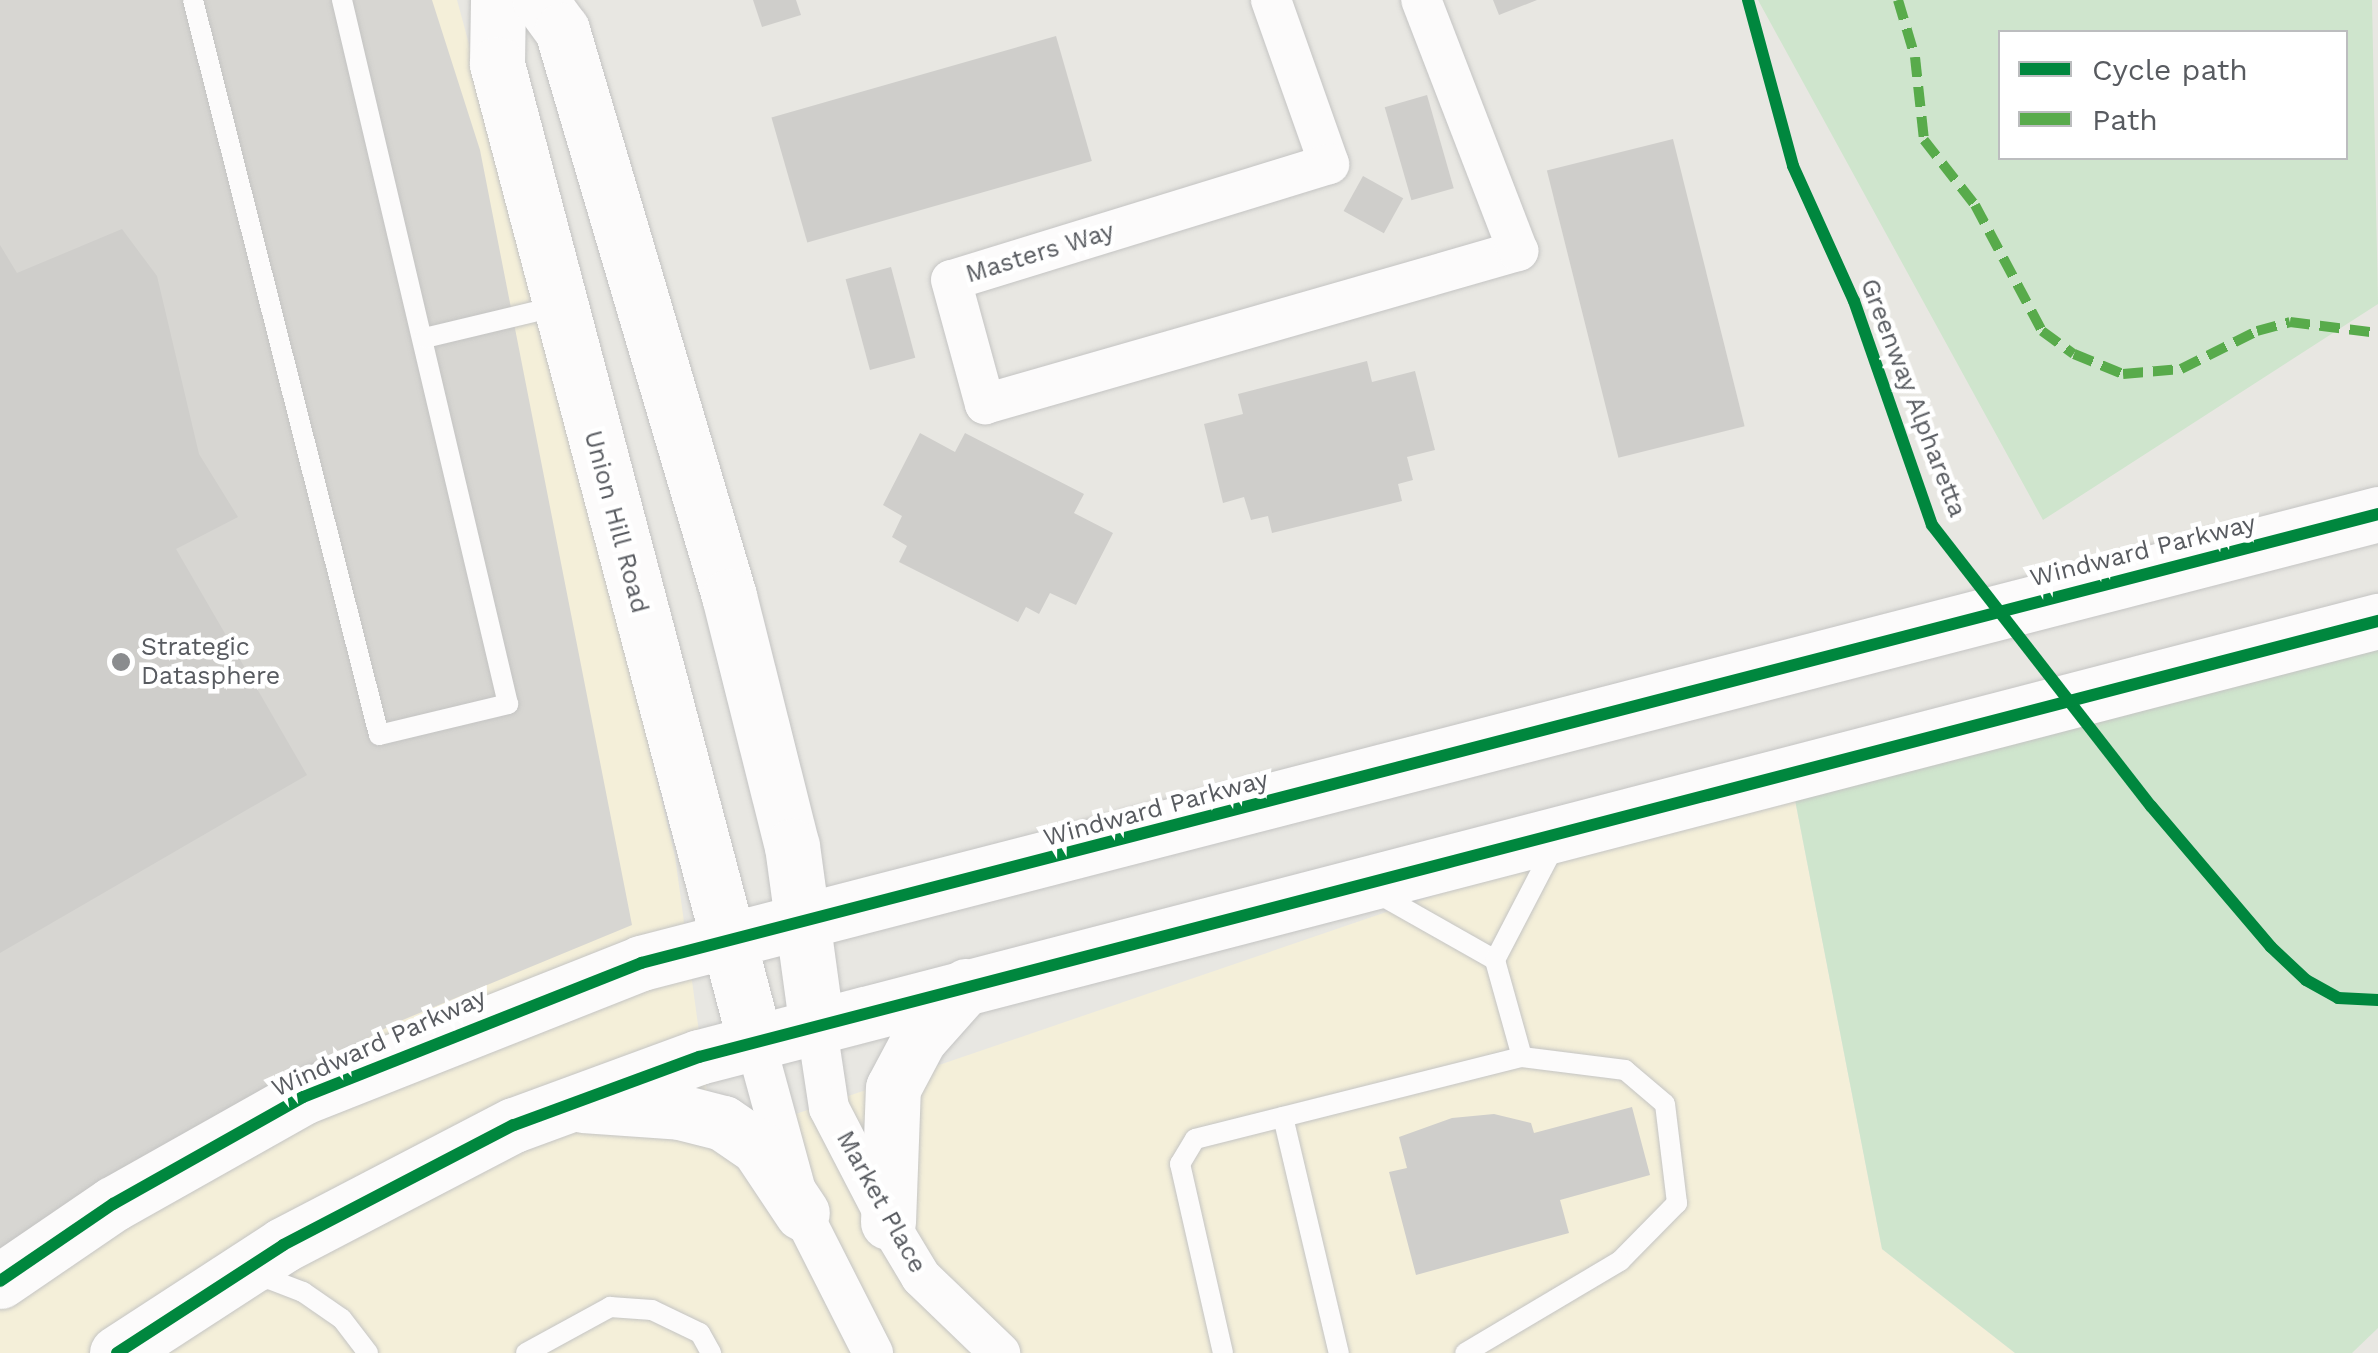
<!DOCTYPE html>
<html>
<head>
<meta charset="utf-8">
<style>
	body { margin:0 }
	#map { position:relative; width:2378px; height:1353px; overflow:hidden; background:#e8e7e2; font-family:"Work Sans",sans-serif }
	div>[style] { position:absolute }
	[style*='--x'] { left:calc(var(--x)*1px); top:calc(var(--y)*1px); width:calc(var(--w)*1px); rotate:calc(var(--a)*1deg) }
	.commercial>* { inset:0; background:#f4efd9 }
	.industrial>* { inset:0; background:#d7d6d2 }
	.green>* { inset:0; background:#cfe5cd }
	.building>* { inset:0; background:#cfcecb; transform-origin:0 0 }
	.roads { filter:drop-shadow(0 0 2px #c4c4c3) drop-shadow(0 0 2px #c4c4c3) }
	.lane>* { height:20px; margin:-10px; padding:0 10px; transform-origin:10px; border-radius:10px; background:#fcfbfb }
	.street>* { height:40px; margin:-20px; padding:0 20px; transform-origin:20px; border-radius:20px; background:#fcfbfb }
	.secondary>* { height:55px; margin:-27.5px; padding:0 27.5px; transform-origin:27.5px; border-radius:27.5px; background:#fcfbfb }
	.quiet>* { height:10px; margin-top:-5px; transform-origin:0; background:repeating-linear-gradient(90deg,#58ab4b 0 20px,transparent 0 30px) }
	.cycleway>* { height:12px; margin:-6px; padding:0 6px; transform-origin:6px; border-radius:6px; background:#00873e }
	.dots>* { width:28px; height:28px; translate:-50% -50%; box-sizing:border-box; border:5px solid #fff; border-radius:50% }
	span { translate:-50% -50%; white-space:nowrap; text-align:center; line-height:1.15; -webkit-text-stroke:9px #fff; paint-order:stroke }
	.street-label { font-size:25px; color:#585b60 }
	.poi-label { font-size:25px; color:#585b60 }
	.left { translate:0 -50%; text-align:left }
	.legend { position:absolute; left:1998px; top:30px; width:350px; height:130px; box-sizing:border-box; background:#fff; border:2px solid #bcbdbf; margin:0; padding:12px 18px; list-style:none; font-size:30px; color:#585b60 }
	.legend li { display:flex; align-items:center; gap:20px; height:50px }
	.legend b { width:50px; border:2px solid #bcbdbf }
</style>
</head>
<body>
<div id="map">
	<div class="commercial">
		<div style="clip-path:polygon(0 0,457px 0,568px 407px,675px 856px,714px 1142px,1790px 774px,1882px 1249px,2015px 1353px,0 1353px)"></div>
	</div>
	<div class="industrial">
		<div style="clip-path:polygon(0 0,432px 0,480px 150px,632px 925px,393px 1024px,46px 1220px,0 1257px)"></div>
	</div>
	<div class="green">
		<div style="clip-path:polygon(evenodd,1758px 0,2372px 0,2378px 304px,2043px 520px,1758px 0,2346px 32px,2346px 158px,2000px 158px,2000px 32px,2346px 32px)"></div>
		<div style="clip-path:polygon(2378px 637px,2378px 1328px,2352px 1353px,2015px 1353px,1882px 1249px,1790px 774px)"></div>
	</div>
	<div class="building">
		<div style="clip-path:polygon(753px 0,796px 0,801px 15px,762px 27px)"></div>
		<div style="clip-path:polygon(1493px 0,1537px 0,1499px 15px)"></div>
		<div style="left:1056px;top:36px;width:130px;height:296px;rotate:74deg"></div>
		<div style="left:1427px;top:95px;width:97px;height:44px;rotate:74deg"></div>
		<div style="left:1673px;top:139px;width:296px;height:130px;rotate:76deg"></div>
		<div style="left:1363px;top:176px;width:46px;height:40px;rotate:29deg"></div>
		<div style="clip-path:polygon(122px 229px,157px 276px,199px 454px,238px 517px,176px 549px,307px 775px,0 953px,0 245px,17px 273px)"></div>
		<div style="left:891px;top:267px;width:94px;height:47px;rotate:75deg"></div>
		<div style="clip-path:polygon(1367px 361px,1372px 382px,1415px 371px,1435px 450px,1407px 457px,1413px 480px,1398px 484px,1402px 501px,1272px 533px,1268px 516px,1251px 520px,1244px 497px,1223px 503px,1204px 424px,1243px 414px,1238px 394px)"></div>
		<div style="clip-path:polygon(920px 433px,955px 452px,965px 433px,1084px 494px,1074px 513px,1113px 533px,1076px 605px,1050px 593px,1039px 614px,1026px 607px,1018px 622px,899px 562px,907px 546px,892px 537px,902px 516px,883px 505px)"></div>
		<div style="clip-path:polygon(1632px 1107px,1650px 1175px,1560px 1200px,1569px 1233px,1416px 1275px,1389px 1172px,1407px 1168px,1399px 1137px,1452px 1118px,1494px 1114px,1531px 1123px,1534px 1133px)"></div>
	</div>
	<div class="roads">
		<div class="lane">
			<div style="--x:193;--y:0;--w:758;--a:75.8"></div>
			<div style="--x:379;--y:735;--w:133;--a:-13.5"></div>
			<div style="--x:508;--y:704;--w:723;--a:-103.27"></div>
			<div style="--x:425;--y:338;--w:137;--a:-13.5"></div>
			<div style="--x:1375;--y:892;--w:138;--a:29.5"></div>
			<div style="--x:1522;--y:1057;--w:101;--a:-105.6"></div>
			<div style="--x:1495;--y:960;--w:132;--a:-62.5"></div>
			<div style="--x:1283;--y:1117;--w:243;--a:76.7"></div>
			<div style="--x:251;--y:1281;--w:18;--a:-6"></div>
			<div style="--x:269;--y:1279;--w:36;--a:21"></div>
			<div style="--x:303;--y:1292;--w:47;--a:34.7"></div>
			<div style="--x:342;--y:1319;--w:43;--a:52.6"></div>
			<div style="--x:526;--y:1353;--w:96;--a:-28.7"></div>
			<div style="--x:610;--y:1307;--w:42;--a:4.1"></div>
			<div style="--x:652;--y:1310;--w:53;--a:25.6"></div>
			<div style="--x:700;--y:1333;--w:23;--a:61"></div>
			<div style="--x:1223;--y:1353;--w:194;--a:-102.8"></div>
			<div style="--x:1180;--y:1164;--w:29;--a:-59"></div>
			<div style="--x:1195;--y:1139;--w:337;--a:-14.1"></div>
			<div style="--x:1522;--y:1057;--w:104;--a:7.2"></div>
			<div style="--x:1625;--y:1070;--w:52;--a:40.4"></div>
			<div style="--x:1665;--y:1104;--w:100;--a:83.1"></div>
			<div style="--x:1677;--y:1203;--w:81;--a:134.5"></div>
			<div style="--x:1620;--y:1261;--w:180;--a:149.3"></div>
		</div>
		<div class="street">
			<div style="--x:1271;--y:0;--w:174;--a:70.5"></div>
			<div style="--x:1329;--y:164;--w:395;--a:162.9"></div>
			<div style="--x:951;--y:280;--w:129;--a:74.7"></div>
			<div style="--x:985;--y:404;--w:555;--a:-16.02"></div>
			<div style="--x:1518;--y:251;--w:269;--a:-111.1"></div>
			<div style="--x:816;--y:1022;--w:87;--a:81.4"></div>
			<div style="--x:829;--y:1108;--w:128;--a:62.6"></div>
			<div style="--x:888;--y:1222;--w:64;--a:59"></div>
			<div style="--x:921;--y:1277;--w:110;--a:43.9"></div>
			<div style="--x:755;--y:1041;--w:178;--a:74.7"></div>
			<div style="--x:802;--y:1213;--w:157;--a:63.1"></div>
		</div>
		<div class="secondary">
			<div style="--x:498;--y:0;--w:64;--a:90.9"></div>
			<div style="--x:497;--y:64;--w:1010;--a:75.21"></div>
			<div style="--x:540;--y:0;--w:37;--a:54"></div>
			<div style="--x:562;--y:30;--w:590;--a:73.56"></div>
			<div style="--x:729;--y:596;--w:258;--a:75.9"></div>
			<div style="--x:792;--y:846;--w:178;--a:82.2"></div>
			<div style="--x:583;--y:1105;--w:97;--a:4.1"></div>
			<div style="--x:680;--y:1112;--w:44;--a:14.3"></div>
			<div style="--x:723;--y:1123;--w:42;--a:34.4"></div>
			<div style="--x:758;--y:1147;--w:79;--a:56.3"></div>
			<div style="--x:888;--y:1222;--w:134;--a:-87.9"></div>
			<div style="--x:893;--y:1088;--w:55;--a:-62"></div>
			<div style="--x:919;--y:1039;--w:71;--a:-48.4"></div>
			<div style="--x:0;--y:1281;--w:137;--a:-34.3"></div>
			<div style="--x:113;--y:1204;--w:218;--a:-29.4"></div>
			<div style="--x:303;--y:1097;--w:364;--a:-21.6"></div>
			<div style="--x:641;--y:963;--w:1794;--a:-14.49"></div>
			<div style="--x:117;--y:1353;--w:198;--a:-33"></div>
			<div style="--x:283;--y:1245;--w:260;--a:-27.5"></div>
			<div style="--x:514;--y:1125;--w:197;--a:-20.2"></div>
			<div style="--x:699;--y:1057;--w:1735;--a:-14.56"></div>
		</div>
	</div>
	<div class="quiet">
		<div style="--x:1898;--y:0;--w:59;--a:73.4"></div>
		<div style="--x:1915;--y:57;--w:83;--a:83.8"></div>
		<div style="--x:1924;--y:140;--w:83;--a:51.9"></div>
		<div style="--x:1975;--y:205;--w:143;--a:62"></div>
		<div style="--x:2042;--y:331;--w:39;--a:36"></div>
		<div style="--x:2074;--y:354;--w:53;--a:22.2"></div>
		<div style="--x:2123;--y:374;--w:58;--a:-4.9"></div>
		<div style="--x:2181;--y:369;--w:85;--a:-26.6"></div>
		<div style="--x:2257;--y:331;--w:34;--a:-15"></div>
		<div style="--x:2290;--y:322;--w:89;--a:7.1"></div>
	</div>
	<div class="cycleway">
		<div style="--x:1748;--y:0;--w:172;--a:74.8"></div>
		<div style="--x:1793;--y:166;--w:148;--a:65.7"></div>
		<div style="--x:1854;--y:301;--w:237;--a:70.8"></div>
		<div style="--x:1932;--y:525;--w:356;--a:52.1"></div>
		<div style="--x:2151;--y:806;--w:185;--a:49.6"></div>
		<div style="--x:2271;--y:947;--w:48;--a:43.3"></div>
		<div style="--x:2306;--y:980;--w:37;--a:29"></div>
		<div style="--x:2338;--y:998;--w:40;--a:2.9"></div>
		<div style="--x:0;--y:1281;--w:137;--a:-34.3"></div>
		<div style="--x:113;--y:1204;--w:218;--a:-29.4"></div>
		<div style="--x:303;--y:1097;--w:364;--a:-21.6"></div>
		<div style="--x:641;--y:963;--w:1794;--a:-14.49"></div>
		<div style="--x:117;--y:1353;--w:198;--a:-33"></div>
		<div style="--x:283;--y:1245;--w:260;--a:-27.5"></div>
		<div style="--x:514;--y:1125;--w:197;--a:-20.2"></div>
		<div style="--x:699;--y:1057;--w:1735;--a:-14.56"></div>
	</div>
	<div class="dots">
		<div style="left:121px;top:662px;background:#8a8c8e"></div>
	</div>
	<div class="street-label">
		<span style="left:1040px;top:253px;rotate:-17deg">Masters Way</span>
		<span style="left:1913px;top:398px;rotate:69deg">Greenway Alpharetta</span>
		<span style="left:616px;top:522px;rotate:75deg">Union Hill Road</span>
		<span style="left:2143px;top:551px;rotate:-14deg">Windward Parkway</span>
		<span style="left:1156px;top:809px;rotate:-15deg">Windward Parkway</span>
		<span style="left:379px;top:1043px;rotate:-24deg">Windward Parkway</span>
		<span style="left:881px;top:1202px;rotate:61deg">Market Place</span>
	</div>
	<div class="poi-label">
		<span class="left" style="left:141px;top:662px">Strategic<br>Datasphere</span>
	</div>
	<ul class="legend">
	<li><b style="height:12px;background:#00873e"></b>Cycle path</li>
	<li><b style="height:12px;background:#58ab4b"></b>Path</li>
	</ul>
</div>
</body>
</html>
